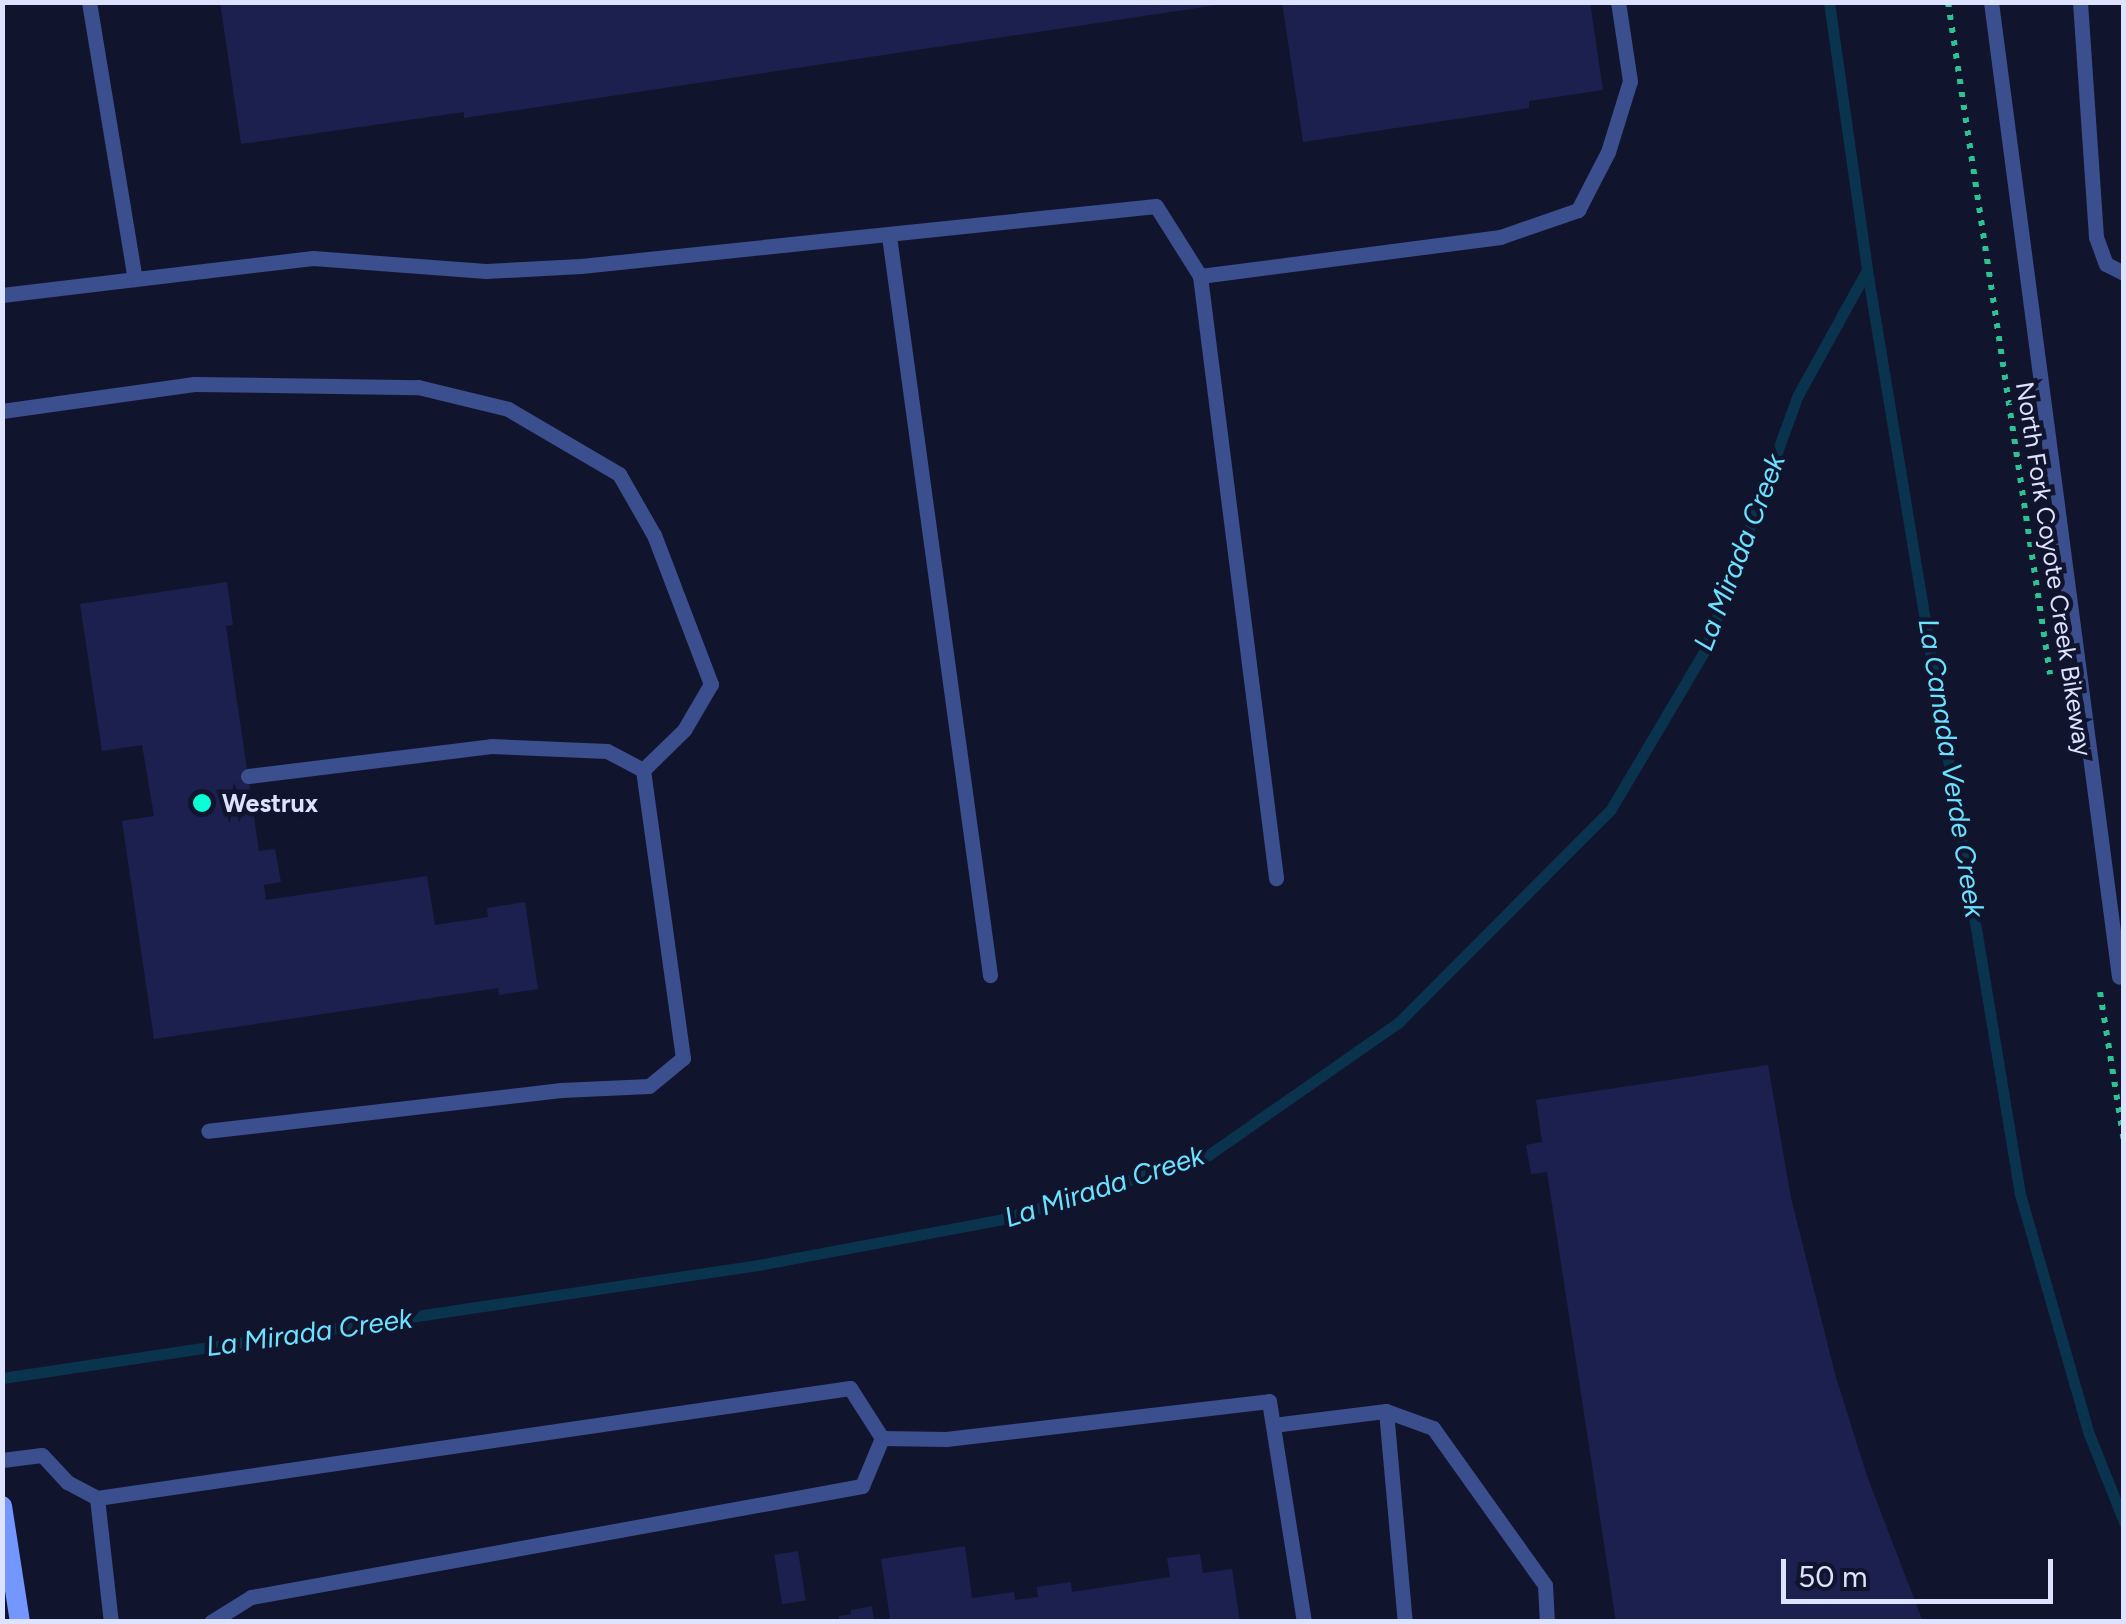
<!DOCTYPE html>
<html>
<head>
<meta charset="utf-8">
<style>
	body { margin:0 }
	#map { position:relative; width:2126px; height:1624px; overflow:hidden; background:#11142d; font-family:Figtree,sans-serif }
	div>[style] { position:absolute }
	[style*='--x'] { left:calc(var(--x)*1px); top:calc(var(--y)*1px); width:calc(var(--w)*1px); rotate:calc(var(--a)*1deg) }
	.stream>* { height:11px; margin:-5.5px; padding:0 5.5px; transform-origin:5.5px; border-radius:5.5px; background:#0a344d }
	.building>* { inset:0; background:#1c204e; transform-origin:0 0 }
	.path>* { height:6px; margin-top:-3px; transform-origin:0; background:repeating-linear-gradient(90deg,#2dc291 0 5px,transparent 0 13px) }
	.lane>* { height:15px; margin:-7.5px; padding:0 7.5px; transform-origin:7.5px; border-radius:7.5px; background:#3b4e8d }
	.secondary>* { height:20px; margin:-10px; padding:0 10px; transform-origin:10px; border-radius:10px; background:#7496ff }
	.dots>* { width:28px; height:28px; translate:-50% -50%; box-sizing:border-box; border:5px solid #11142d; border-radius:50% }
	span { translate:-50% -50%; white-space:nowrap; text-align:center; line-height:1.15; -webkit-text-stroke:9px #11142d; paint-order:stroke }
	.street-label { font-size:25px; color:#dde2ff }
	.poi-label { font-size:25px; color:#dde2ff; font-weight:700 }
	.left { translate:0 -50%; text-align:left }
	.water-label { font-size:28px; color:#6be2ff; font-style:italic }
	.frame { position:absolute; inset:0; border:5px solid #dde2ff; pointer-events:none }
	.scale { position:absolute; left:1781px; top:1559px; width:272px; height:45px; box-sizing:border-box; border:5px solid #dde2ff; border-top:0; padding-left:12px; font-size:30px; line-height:35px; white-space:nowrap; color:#dde2ff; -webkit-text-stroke:8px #11142d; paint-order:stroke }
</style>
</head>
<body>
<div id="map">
	<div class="stream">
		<div style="--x:1829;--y:2;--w:271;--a:81.9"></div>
		<div style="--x:1867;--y:270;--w:937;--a:80.6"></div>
		<div style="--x:2020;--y:1194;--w:250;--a:74"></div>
		<div style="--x:2089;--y:1434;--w:95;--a:68.3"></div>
		<div style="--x:2;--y:1378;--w:764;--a:-8.5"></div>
		<div style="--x:758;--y:1265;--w:245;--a:-10.6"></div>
		<div style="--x:999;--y:1220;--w:218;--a:-17.1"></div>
		<div style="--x:1207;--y:1156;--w:233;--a:-34.9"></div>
		<div style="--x:1398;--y:1023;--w:302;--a:-45.1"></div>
		<div style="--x:1611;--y:809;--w:185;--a:-59.4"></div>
		<div style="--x:1705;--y:650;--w:271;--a:-70"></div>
		<div style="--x:1798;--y:395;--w:143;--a:-61.1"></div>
	</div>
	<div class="building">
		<div style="clip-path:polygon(220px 2px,1217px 2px,1217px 5px,464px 118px,464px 112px,241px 144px)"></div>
		<div style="clip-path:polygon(1282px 2px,1590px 2px,1603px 90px,1529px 101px,1529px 108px,1303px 142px)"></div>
		<div style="clip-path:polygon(227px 582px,233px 625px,226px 626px,259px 851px,275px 849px,281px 882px,264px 885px,266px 900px,427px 876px,435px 925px,488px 917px,487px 908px,525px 902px,538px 989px,499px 995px,498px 988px,154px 1039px,122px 821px,154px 816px,142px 745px,102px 751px,80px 604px)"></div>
		<div style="clip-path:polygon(1768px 1065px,1791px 1198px,1835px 1374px,1867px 1476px,1923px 1622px,1616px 1622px,1547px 1172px,1531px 1174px,1526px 1145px,1542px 1142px,1536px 1100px)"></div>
		<div style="clip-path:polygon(965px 1546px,972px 1598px,1014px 1592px,1015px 1600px,1038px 1597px,1037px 1587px,1071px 1582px,1072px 1592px,1170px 1577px,1167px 1558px,1200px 1554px,1203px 1573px,1232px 1569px,1240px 1622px,881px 1622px,890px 1618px,881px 1559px)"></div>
		<div style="left:798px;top:1551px;width:50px;height:24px;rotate:81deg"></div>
		<div style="clip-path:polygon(872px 1606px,874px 1622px,839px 1622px,839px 1616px,851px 1614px,851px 1610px)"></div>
	</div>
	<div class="path">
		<div style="--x:1948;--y:2;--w:680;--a:81.37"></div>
		<div style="--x:2100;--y:992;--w:152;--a:80.9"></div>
	</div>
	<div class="lane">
		<div style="--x:89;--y:2;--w:281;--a:80.6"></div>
		<div style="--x:1991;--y:2;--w:983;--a:82.52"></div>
		<div style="--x:2080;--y:2;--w:236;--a:86.1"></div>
		<div style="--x:2096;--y:237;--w:29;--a:70"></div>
		<div style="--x:2106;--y:264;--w:20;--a:27"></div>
		<div style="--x:889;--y:236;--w:746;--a:82.22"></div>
		<div style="--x:1200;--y:276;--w:303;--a:-7.4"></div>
		<div style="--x:1500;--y:237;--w:83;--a:-19.1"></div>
		<div style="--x:1578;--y:210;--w:65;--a:-62.7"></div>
		<div style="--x:1608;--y:152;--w:74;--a:-72.8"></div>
		<div style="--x:1630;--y:81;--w:80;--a:-98.6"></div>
		<div style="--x:2;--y:295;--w:313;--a:-6.8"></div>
		<div style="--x:313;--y:258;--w:173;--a:4.3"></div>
		<div style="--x:486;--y:271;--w:95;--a:-3"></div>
		<div style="--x:581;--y:266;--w:578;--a:-5.96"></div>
		<div style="--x:1156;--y:206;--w:83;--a:57.8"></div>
		<div style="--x:1200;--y:276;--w:607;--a:82.8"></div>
		<div style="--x:2;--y:411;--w:194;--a:-8"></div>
		<div style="--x:194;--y:384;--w:224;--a:0.8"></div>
		<div style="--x:418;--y:387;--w:93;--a:13.7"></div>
		<div style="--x:508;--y:409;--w:129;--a:30.4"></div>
		<div style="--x:619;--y:474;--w:70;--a:60.2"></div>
		<div style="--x:654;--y:535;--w:160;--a:69.1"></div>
		<div style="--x:711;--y:684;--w:53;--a:120.4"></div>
		<div style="--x:684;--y:730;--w:57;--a:135.7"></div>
		<div style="--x:643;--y:770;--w:291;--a:82.1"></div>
		<div style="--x:683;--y:1058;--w:44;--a:140.5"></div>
		<div style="--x:649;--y:1086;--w:88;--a:177.4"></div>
		<div style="--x:561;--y:1090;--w:355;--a:173.4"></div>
		<div style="--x:248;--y:776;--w:245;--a:-7"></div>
		<div style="--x:491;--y:746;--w:116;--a:2.5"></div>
		<div style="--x:607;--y:751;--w:41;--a:27.8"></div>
		<div style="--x:1386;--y:1411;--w:212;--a:84.9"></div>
		<div style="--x:1273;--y:1425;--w:114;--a:-7.1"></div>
		<div style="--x:1386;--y:1411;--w:50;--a:19.9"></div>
		<div style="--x:1433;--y:1428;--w:193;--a:54.5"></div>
		<div style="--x:1545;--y:1585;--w:37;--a:87"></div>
		<div style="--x:882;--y:1438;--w:64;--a:0.9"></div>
		<div style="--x:946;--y:1439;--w:325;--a:-6.7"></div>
		<div style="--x:1269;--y:1401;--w:224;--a:81"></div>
		<div style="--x:2;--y:1460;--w:40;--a:-7.1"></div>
		<div style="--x:42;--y:1455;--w:37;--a:47"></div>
		<div style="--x:67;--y:1482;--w:34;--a:28"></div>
		<div style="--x:97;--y:1498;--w:761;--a:-8.31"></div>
		<div style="--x:850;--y:1388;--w:59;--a:57.4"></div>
		<div style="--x:882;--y:1438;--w:52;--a:112.6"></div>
		<div style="--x:862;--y:1486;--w:621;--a:169.7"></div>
		<div style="--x:251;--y:1597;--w:47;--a:148"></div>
		<div style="--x:97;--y:1498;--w:125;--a:83.6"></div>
	</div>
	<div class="secondary">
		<div style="--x:2;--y:1506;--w:117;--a:81.2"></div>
	</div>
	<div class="dots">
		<div style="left:202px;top:803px;background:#09ffd5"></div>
	</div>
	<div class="street-label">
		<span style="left:2054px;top:569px;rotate:81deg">North Fork Coyote Creek Bikeway</span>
	</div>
	<div class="poi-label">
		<span class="left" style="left:222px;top:803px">Westrux</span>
	</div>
	<div class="water-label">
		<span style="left:1739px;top:552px;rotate:-69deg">La Mirada Creek</span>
		<span style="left:1952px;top:768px;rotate:81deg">La Canada Verde Creek</span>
		<span style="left:1104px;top:1186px;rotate:-18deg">La Mirada Creek</span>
		<span style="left:309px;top:1332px;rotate:-8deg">La Mirada Creek</span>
	</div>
	<div class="frame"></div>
	<div class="scale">50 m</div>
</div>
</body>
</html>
